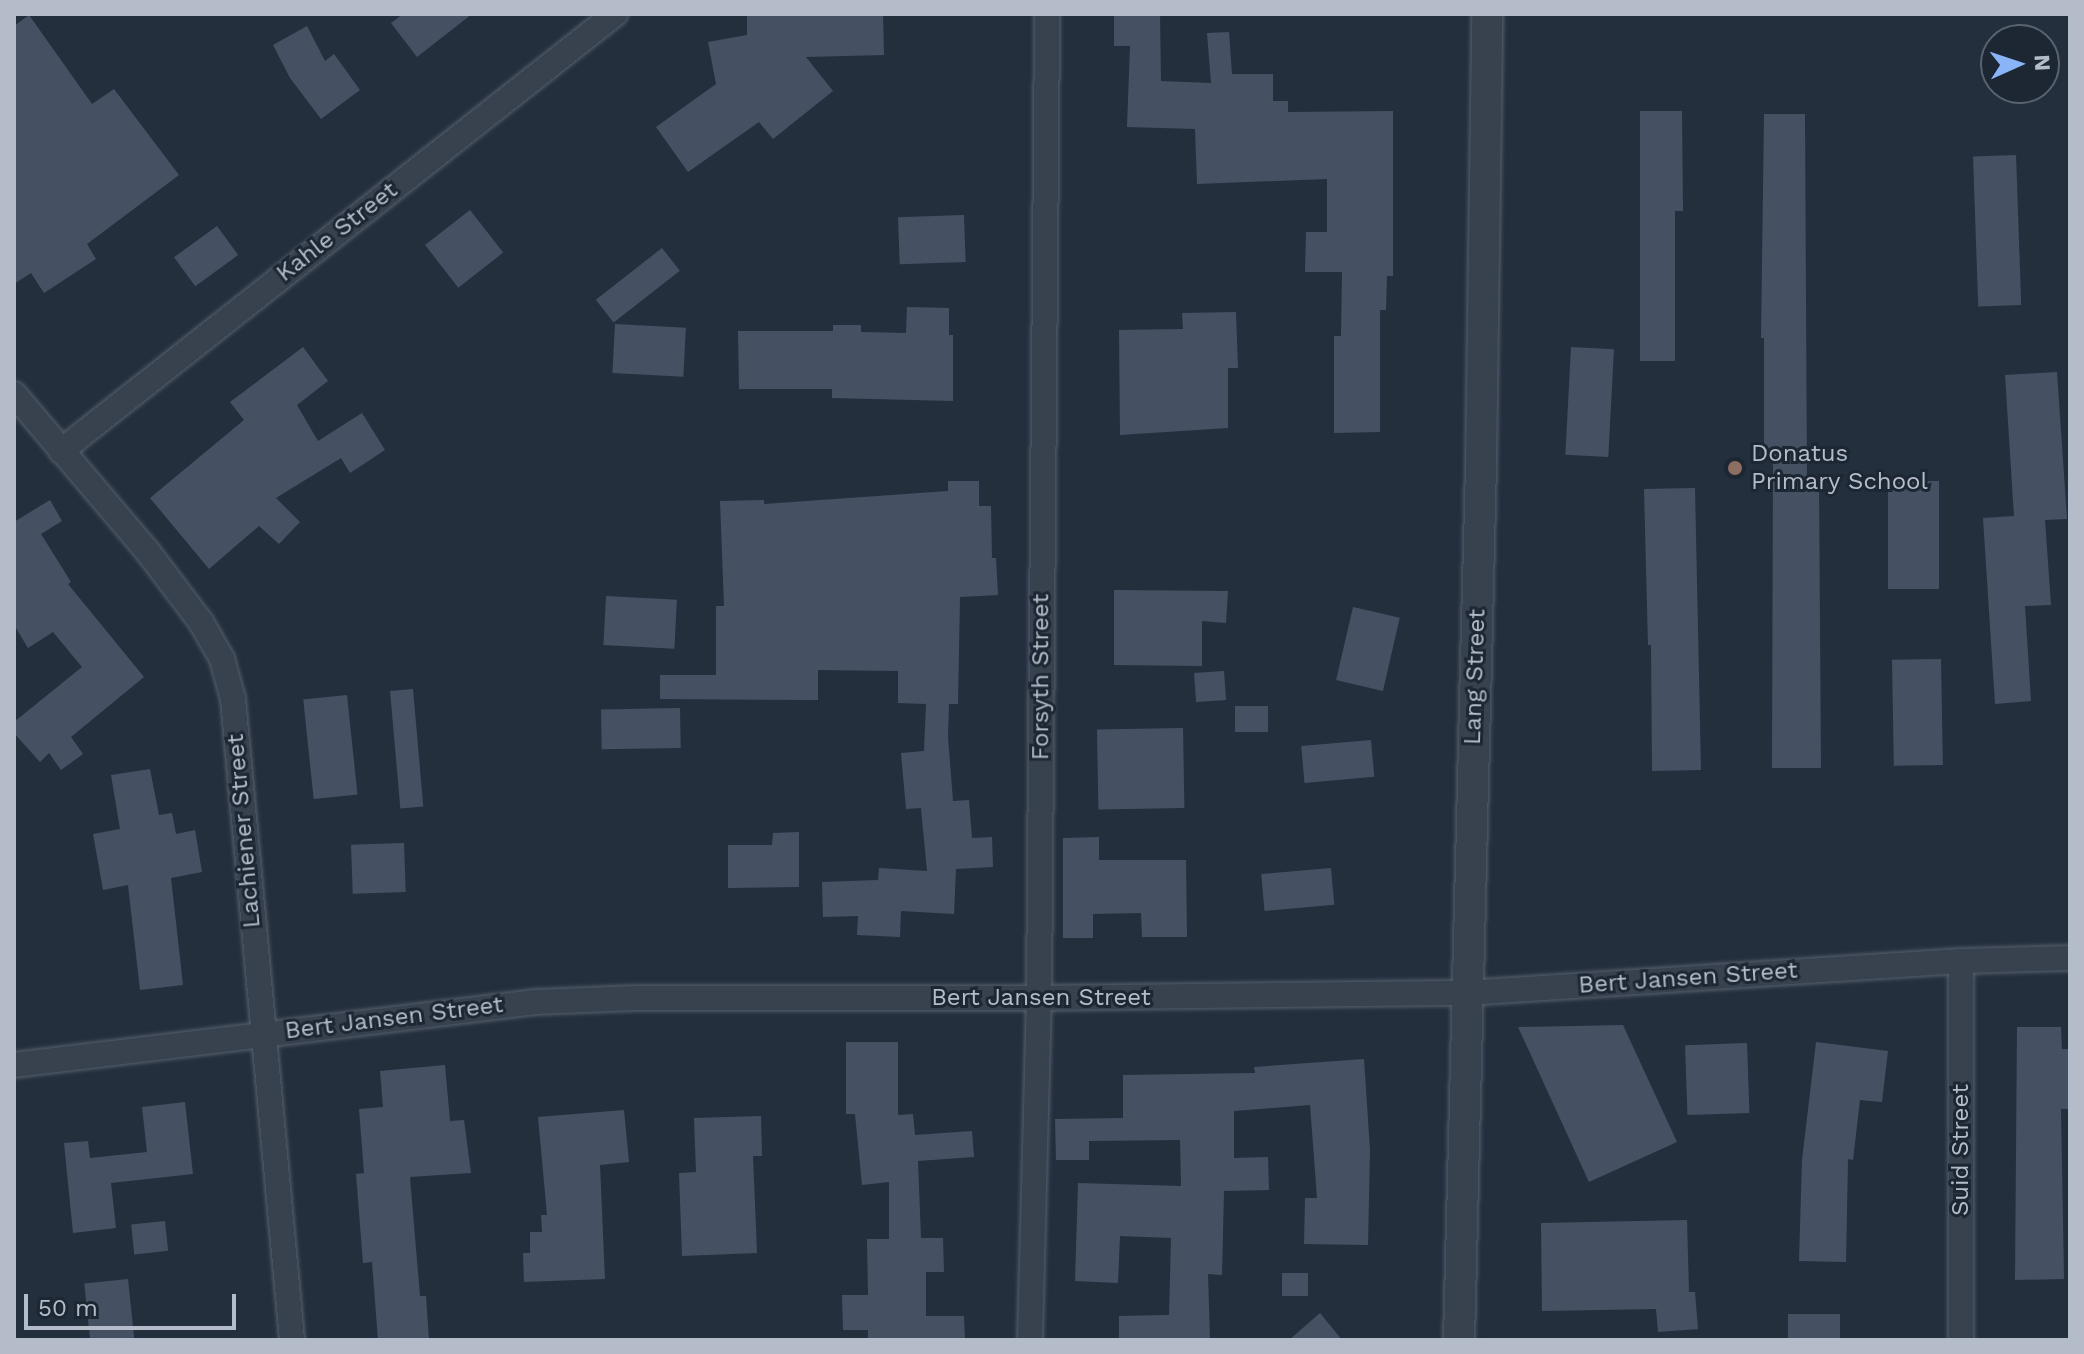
<!DOCTYPE html>
<html>
<head>
<meta charset="utf-8">
<style>
	body { margin:0 }
	#map { position:relative; width:2084px; height:1354px; overflow:hidden; background:#242f3e; font-family:"Work Sans",sans-serif }
	div>[style] { position:absolute }
	[style*='--x'] { left:calc(var(--x)*1px); top:calc(var(--y)*1px); width:calc(var(--w)*1px); rotate:calc(var(--a)*1deg) }
	.building>* { inset:0; background:#455162; transform-origin:0 0 }
	.roads { filter:drop-shadow(0 0 2px #565f6c) drop-shadow(0 0 2px #565f6c) }
	.minor>* { height:24px; margin:-12px; padding:0 12px; transform-origin:12px; border-radius:12px; background:#38414e }
	.tertiary>* { height:30px; margin:-15px; padding:0 15px; transform-origin:15px; border-radius:15px; background:#38414e }
	.dots>* { width:22px; height:22px; translate:-50% -50%; box-sizing:border-box; border:4px solid #1d2633; border-radius:50% }
	span { translate:-50% -50%; white-space:nowrap; text-align:center; line-height:1.15; -webkit-text-stroke:6px #1d2633; paint-order:stroke }
	.street-label { font-size:24px; color:#b4bcc9 }
	.poi-label { font-size:24px; color:#b4bcc9 }
	.left { translate:0 -50%; text-align:left }
	.frame { position:absolute; inset:0; border:16px solid #b4bcc9; pointer-events:none }
	.north { position:absolute; left:1980px; top:24px; width:80px; height:80px; box-sizing:border-box; background:#1d2633; border:2px solid #59626f; border-radius:50%; rotate:87deg; font-size:22px; font-weight:700; line-height:32px; text-align:center; color:#b4bcc9 }
	.north::after { content:''; display:block; margin:auto; width:28px; height:36px; background:#8ab4f8; clip-path:polygon(50% 0,100% 100%,50% 72%,0 100%) }
	.scale { position:absolute; left:24px; top:1294px; width:212px; height:36px; box-sizing:border-box; border:4px solid #b4bcc9; border-top:0; padding-left:10px; font-size:24px; line-height:28px; white-space:nowrap; color:#b4bcc9; -webkit-text-stroke:6px #1d2633; paint-order:stroke }
</style>
</head>
<body>
<div id="map">
	<div class="building">
		<div style="clip-path:polygon(403px 14px,472px 14px,417px 57px,391px 23px)"></div>
		<div style="clip-path:polygon(883px 14px,884px 55px,806px 57px,833px 91px,773px 139px,759px 122px,688px 172px,656px 127px,716px 84px,708px 42px,747px 35px,747px 16px)"></div>
		<div style="clip-path:polygon(1114px 14px,1160px 14px,1161px 81px,1211px 83px,1207px 33px,1229px 32px,1232px 74px,1273px 74px,1273px 101px,1288px 101px,1288px 112px,1393px 111px,1393px 276px,1387px 276px,1386px 310px,1380px 310px,1380px 432px,1334px 433px,1334px 336px,1341px 336px,1342px 272px,1305px 272px,1306px 232px,1327px 232px,1327px 179px,1197px 184px,1195px 129px,1127px 127px,1130px 46px,1114px 46px)"></div>
		<div style="clip-path:polygon(29px 15px,92px 104px,114px 89px,179px 175px,87px 244px,96px 259px,44px 293px,31px 273px,14px 284px,14px 26px)"></div>
		<div style="clip-path:polygon(307px 26px,325px 61px,334px 54px,360px 90px,321px 119px,290px 78px,273px 45px)"></div>
		<div style="clip-path:polygon(1640px 111px,1682px 111px,1683px 211px,1675px 211px,1675px 361px,1640px 361px)"></div>
		<div style="clip-path:polygon(1764px 114px,1805px 114px,1807px 482px,1819px 482px,1821px 768px,1772px 768px,1773px 458px,1764px 459px,1764px 338px,1761px 338px)"></div>
		<div style="left:2016px;top:155px;width:150px;height:43px;rotate:88deg"></div>
		<div style="left:470px;top:210px;width:54px;height:57px;rotate:52deg"></div>
		<div style="left:964px;top:215px;width:47px;height:66px;rotate:88deg"></div>
		<div style="left:217px;top:226px;width:36px;height:53px;rotate:54deg"></div>
		<div style="left:662px;top:248px;width:29px;height:84px;rotate:52deg"></div>
		<div style="clip-path:polygon(907px 307px,949px 308px,949px 335px,953px 335px,953px 401px,832px 398px,832px 389px,739px 389px,738px 331px,833px 331px,833px 325px,861px 325px,861px 332px,906px 333px)"></div>
		<div style="clip-path:polygon(1236px 312px,1238px 368px,1228px 368px,1228px 428px,1120px 435px,1119px 330px,1183px 329px,1182px 313px)"></div>
		<div style="left:615px;top:324px;width:71px;height:49px;rotate:3deg"></div>
		<div style="clip-path:polygon(303px 347px,328px 381px,297px 405px,318px 441px,362px 413px,385px 450px,350px 473px,341px 458px,276px 498px,300px 522px,279px 544px,259px 526px,209px 569px,150px 498px,244px 420px,230px 402px)"></div>
		<div style="left:1571px;top:347px;width:43px;height:108px;rotate:3deg"></div>
		<div style="clip-path:polygon(2057px 372px,2067px 519px,2045px 520px,2051px 605px,2025px 606px,2031px 701px,1995px 704px,1983px 518px,2014px 516px,2005px 375px)"></div>
		<div style="clip-path:polygon(948px 481px,979px 481px,979px 506px,991px 506px,992px 558px,996px 558px,998px 595px,960px 597px,958px 704px,949px 704px,948px 737px,953px 801px,969px 800px,972px 838px,992px 837px,993px 867px,956px 869px,954px 914px,901px 911px,900px 937px,857px 935px,858px 916px,823px 917px,822px 882px,878px 880px,879px 868px,927px 871px,921px 808px,906px 809px,901px 753px,924px 751px,926px 704px,898px 703px,898px 671px,818px 670px,818px 700px,660px 699px,660px 675px,716px 675px,716px 606px,724px 606px,720px 501px,764px 500px,764px 504px,948px 491px)"></div>
		<div style="left:1888px;top:481px;width:51px;height:108px"></div>
		<div style="clip-path:polygon(1695px 488px,1701px 770px,1652px 771px,1651px 645px,1648px 645px,1644px 489px)"></div>
		<div style="clip-path:polygon(50px 500px,62px 521px,41px 534px,71px 582px,68px 584px,144px 677px,71px 737px,83px 754px,61px 770px,49px 753px,40px 762px,14px 733px,14px 722px,82px 667px,53px 632px,28px 648px,14px 625px,14px 522px)"></div>
		<div style="clip-path:polygon(1114px 590px,1228px 591px,1226px 623px,1202px 621px,1202px 666px,1114px 665px)"></div>
		<div style="left:606px;top:596px;width:71px;height:49px;rotate:3deg"></div>
		<div style="left:1353px;top:607px;width:48px;height:75px;rotate:13deg"></div>
		<div style="left:1941px;top:659px;width:106px;height:49px;rotate:89deg"></div>
		<div style="left:1224px;top:671px;width:29px;height:30px;rotate:86deg"></div>
		<div style="left:413px;top:689px;width:118px;height:23px;rotate:85deg"></div>
		<div style="left:347px;top:695px;width:100px;height:44px;rotate:84deg"></div>
		<div style="left:1235px;top:706px;width:33px;height:26px"></div>
		<div style="left:680px;top:708px;width:40px;height:79px;rotate:89deg"></div>
		<div style="left:1183px;top:728px;width:80px;height:86px;rotate:89deg"></div>
		<div style="left:1371px;top:740px;width:37px;height:70px;rotate:85deg"></div>
		<div style="clip-path:polygon(150px 769px,159px 815px,172px 813px,176px 834px,195px 830px,202px 872px,171px 878px,183px 985px,140px 990px,128px 885px,103px 890px,93px 834px,120px 829px,111px 775px)"></div>
		<div style="clip-path:polygon(799px 832px,799px 887px,728px 888px,728px 845px,772px 845px,773px 833px)"></div>
		<div style="clip-path:polygon(1099px 837px,1099px 860px,1186px 860px,1187px 937px,1142px 937px,1141px 913px,1093px 914px,1093px 938px,1063px 938px,1063px 838px)"></div>
		<div style="left:404px;top:843px;width:49px;height:53px;rotate:88deg"></div>
		<div style="left:1331px;top:868px;width:37px;height:70px;rotate:85deg"></div>
		<div style="clip-path:polygon(1623px 1025px,1677px 1142px,1589px 1182px,1518px 1027px)"></div>
		<div style="clip-path:polygon(2017px 1027px,2061px 1027px,2062px 1049px,2070px 1049px,2070px 1109px,2061px 1109px,2064px 1279px,2015px 1280px)"></div>
		<div style="clip-path:polygon(846px 1042px,898px 1042px,898px 1115px,913px 1114px,915px 1135px,972px 1131px,974px 1157px,918px 1161px,921px 1238px,943px 1238px,944px 1272px,926px 1272px,926px 1316px,964px 1316px,965px 1340px,868px 1340px,868px 1330px,843px 1330px,842px 1295px,868px 1295px,867px 1239px,889px 1239px,889px 1182px,862px 1185px,855px 1114px,846px 1114px)"></div>
		<div style="clip-path:polygon(1816px 1042px,1888px 1051px,1882px 1102px,1860px 1100px,1853px 1160px,1848px 1159px,1846px 1262px,1799px 1261px,1802px 1160px)"></div>
		<div style="left:1747px;top:1043px;width:70px;height:62px;rotate:88deg"></div>
		<div style="clip-path:polygon(1364px 1059px,1370px 1150px,1368px 1245px,1304px 1244px,1305px 1198px,1317px 1198px,1310px 1105px,1234px 1111px,1234px 1158px,1268px 1157px,1269px 1190px,1224px 1191px,1222px 1275px,1208px 1274px,1210px 1340px,1119px 1340px,1119px 1316px,1169px 1315px,1171px 1238px,1120px 1236px,1118px 1283px,1075px 1281px,1078px 1183px,1181px 1186px,1180px 1140px,1089px 1141px,1089px 1160px,1056px 1160px,1055px 1119px,1123px 1118px,1123px 1075px,1255px 1073px,1254px 1067px)"></div>
		<div style="clip-path:polygon(445px 1065px,450px 1121px,464px 1120px,471px 1173px,410px 1177px,420px 1296px,426px 1296px,429px 1340px,378px 1340px,372px 1262px,363px 1263px,356px 1174px,364px 1173px,359px 1109px,383px 1107px,380px 1071px)"></div>
		<div style="clip-path:polygon(185px 1102px,193px 1174px,111px 1183px,116px 1228px,73px 1233px,64px 1143px,88px 1141px,90px 1158px,147px 1152px,142px 1107px)"></div>
		<div style="clip-path:polygon(624px 1110px,629px 1162px,600px 1165px,605px 1279px,524px 1282px,523px 1253px,530px 1253px,530px 1232px,542px 1232px,541px 1215px,547px 1215px,538px 1117px)"></div>
		<div style="clip-path:polygon(761px 1116px,762px 1156px,753px 1156px,757px 1253px,682px 1256px,679px 1173px,696px 1172px,694px 1118px)"></div>
		<div style="clip-path:polygon(1687px 1220px,1689px 1292px,1695px 1292px,1698px 1329px,1658px 1332px,1656px 1309px,1542px 1311px,1541px 1223px)"></div>
		<div style="left:165px;top:1221px;width:30px;height:34px;rotate:84deg"></div>
		<div style="left:1282px;top:1273px;width:26px;height:23px"></div>
		<div style="left:128px;top:1279px;width:61px;height:44px;rotate:84deg"></div>
		<div style="clip-path:polygon(1320px 1313px,1342px 1340px,1289px 1340px)"></div>
		<div style="left:1788px;top:1314px;width:52px;height:26px"></div>
	</div>
	<div class="roads">
		<div class="minor">
			<div style="--x:14;--y:394;--w:207;--a:49.7"></div>
			<div style="--x:148;--y:552;--w:88;--a:52.9"></div>
			<div style="--x:201;--y:622;--w:43;--a:60.4"></div>
			<div style="--x:222;--y:659;--w:41;--a:74.6"></div>
			<div style="--x:233;--y:699;--w:644;--a:84.74"></div>
			<div style="--x:61;--y:451;--w:706;--a:-38.27"></div>
			<div style="--x:14;--y:1065;--w:525;--a:-6.89"></div>
			<div style="--x:535;--y:1002;--w:101;--a:-2.3"></div>
			<div style="--x:636;--y:998;--w:403;--a:0"></div>
			<div style="--x:1039;--y:998;--w:427;--a:-0.7"></div>
			<div style="--x:1466;--y:993;--w:496;--a:-3.7"></div>
			<div style="--x:1961;--y:961;--w:109;--a:-1.6"></div>
			<div style="--x:1030;--y:1340;--w:342;--a:-88.5"></div>
			<div style="--x:1039;--y:998;--w:984;--a:-89.53"></div>
			<div style="--x:1961;--y:1340;--w:379;--a:-90"></div>
		</div>
		<div class="tertiary">
			<div style="--x:1459;--y:1340;--w:875;--a:-88.56"></div>
			<div style="--x:1481;--y:465;--w:451;--a:-89.2"></div>
		</div>
	</div>
	<div class="dots">
		<div style="left:1735px;top:468px;background:#8d6e63"></div>
	</div>
	<div class="street-label">
		<span style="left:337px;top:232px;rotate:-38deg">Kahle Street</span>
		<span style="left:1041px;top:677px;rotate:-90deg">Forsyth Street</span>
		<span style="left:1475px;top:677px;rotate:-88deg">Lang Street</span>
		<span style="left:244px;top:831px;rotate:-95deg">Lachiener Street</span>
		<span style="left:1688px;top:978px;rotate:-4deg">Bert Jansen Street</span>
		<span style="left:1041px;top:998px">Bert Jansen Street</span>
		<span style="left:394px;top:1018px;rotate:-7deg">Bert Jansen Street</span>
		<span style="left:1961px;top:1150px;rotate:-90deg">Suid Street</span>
	</div>
	<div class="poi-label">
		<span class="left" style="left:1751px;top:468px">Donatus<br>Primary School</span>
	</div>
	<div class="frame"></div>
	<div class="north">N</div>
	<div class="scale">50 m</div>
</div>
</body>
</html>
